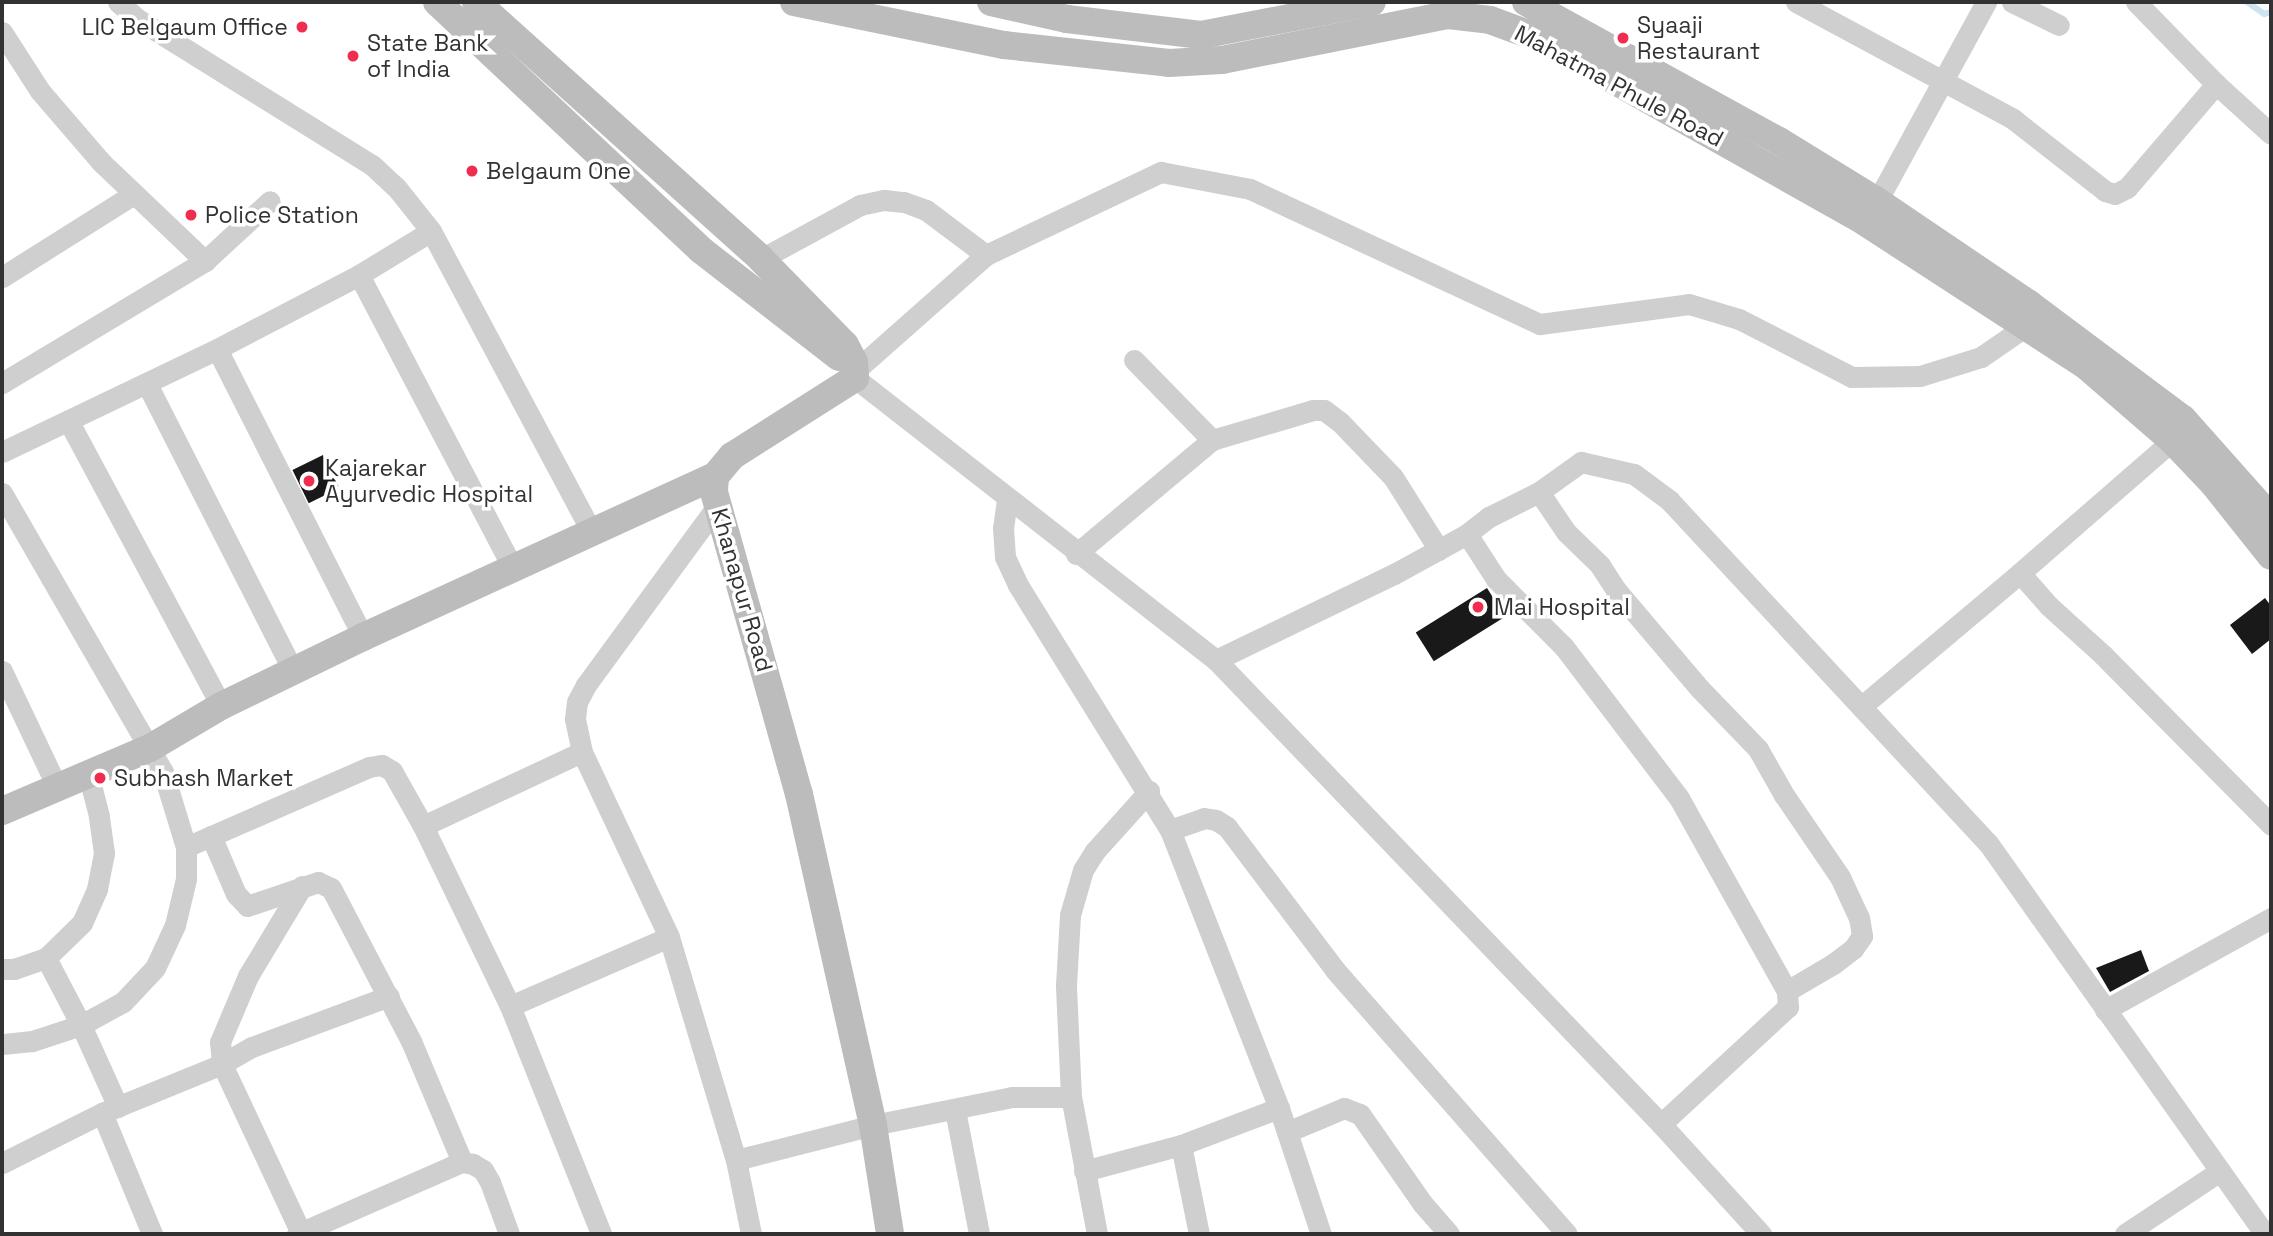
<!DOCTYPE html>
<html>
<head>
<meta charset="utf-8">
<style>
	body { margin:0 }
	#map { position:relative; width:2273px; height:1236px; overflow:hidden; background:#fff; font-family:"Space Grotesk",sans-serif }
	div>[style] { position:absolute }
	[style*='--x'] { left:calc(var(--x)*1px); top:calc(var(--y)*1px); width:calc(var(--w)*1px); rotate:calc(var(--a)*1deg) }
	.stream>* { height:6px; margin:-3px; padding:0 3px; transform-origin:3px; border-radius:3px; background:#cce5f0 }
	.building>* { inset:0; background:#191919; transform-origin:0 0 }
	.street>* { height:21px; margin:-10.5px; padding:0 10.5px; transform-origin:10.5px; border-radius:10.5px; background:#cfcfcf }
	.secondary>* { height:28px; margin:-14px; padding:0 14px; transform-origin:14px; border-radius:14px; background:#bcbcbc }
	.dots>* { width:19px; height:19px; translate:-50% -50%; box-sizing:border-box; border:4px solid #fff; border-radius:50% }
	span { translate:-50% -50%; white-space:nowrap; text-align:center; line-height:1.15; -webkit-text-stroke:7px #fff; paint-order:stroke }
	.poi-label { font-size:23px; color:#323232 }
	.left { translate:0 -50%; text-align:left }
	.right { translate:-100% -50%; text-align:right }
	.street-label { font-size:23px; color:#323232 }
	.frame { position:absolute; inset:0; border:4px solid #323232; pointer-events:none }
</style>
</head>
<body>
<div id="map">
	<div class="stream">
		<div style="--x:2247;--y:2;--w:21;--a:35"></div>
		<div style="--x:2264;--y:14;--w:7;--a:-16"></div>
	</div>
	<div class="building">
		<div style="left:323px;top:455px;width:37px;height:34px;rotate:64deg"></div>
		<div style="left:1487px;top:588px;width:34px;height:84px;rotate:58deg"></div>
		<div style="clip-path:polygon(2265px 598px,2271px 606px,2271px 639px,2252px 654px,2230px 625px)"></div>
		<div style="clip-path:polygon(2141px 950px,2149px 971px,2110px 992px,2096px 968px)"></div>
	</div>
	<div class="street">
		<div style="--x:118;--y:2;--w:28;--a:41"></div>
		<div style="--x:139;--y:20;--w:274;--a:31.9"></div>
		<div style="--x:372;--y:165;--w:33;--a:43"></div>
		<div style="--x:396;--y:187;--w:56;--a:51.5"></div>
		<div style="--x:431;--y:231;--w:341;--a:61.9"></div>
		<div style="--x:1796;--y:2;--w:247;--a:28.3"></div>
		<div style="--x:2013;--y:119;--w:117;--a:38"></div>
		<div style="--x:2105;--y:191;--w:10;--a:17"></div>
		<div style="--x:2115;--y:194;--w:13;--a:-27"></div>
		<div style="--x:2127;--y:188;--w:137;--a:-49.4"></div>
		<div style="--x:2012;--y:2;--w:52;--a:26.1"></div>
		<div style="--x:2136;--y:2;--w:115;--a:45.7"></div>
		<div style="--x:2216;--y:84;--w:74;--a:42.3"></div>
		<div style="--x:2;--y:32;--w:70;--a:57.2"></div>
		<div style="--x:40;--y:91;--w:94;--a:49.3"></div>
		<div style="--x:101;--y:162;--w:144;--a:43.6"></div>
		<div style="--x:1870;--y:214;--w:242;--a:-61.3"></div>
		<div style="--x:761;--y:259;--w:113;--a:-28.6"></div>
		<div style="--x:860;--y:205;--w:25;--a:-12"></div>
		<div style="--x:884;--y:200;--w:20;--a:6"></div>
		<div style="--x:904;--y:202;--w:23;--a:20"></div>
		<div style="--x:926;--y:210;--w:75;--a:36.9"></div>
		<div style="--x:359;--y:275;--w:331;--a:62.3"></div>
		<div style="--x:2;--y:277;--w:156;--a:-32.2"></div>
		<div style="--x:217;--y:349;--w:323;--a:63.1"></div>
		<div style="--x:1134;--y:360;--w:112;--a:45.7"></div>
		<div style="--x:1212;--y:440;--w:105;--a:-16.5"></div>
		<div style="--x:1313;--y:410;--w:11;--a:0"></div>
		<div style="--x:1324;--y:410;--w:20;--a:37"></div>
		<div style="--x:1340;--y:422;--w:76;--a:46.1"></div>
		<div style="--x:1393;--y:477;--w:86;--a:57.8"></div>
		<div style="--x:856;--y:370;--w:174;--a:-41.5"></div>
		<div style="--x:986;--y:255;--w:194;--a:-25.4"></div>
		<div style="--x:1161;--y:172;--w:91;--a:10.8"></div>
		<div style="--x:1250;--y:189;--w:320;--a:25"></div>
		<div style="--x:1540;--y:324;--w:150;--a:-7.6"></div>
		<div style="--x:1689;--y:304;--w:52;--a:16.7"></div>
		<div style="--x:1739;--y:319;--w:127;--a:27.2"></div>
		<div style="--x:1852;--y:377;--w:68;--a:-0.8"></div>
		<div style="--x:1920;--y:376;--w:64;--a:-17.3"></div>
		<div style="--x:1981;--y:357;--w:65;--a:-34.4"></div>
		<div style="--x:855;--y:378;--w:458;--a:38"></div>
		<div style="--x:1216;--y:660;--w:643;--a:46.2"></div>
		<div style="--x:1661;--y:1124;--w:149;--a:47.7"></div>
		<div style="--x:2;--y:383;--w:237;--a:-31"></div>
		<div style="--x:205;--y:261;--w:88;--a:-42.7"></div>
		<div style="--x:147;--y:384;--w:322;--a:63"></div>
		<div style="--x:69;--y:422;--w:322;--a:61.8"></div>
		<div style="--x:2;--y:452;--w:238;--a:-25.6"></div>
		<div style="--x:217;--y:349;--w:160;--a:-27.5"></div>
		<div style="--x:359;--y:275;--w:84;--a:-31.4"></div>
		<div style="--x:2;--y:493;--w:322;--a:60"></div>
		<div style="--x:163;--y:772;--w:78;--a:73"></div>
		<div style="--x:186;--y:847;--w:32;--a:90"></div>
		<div style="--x:186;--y:879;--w:47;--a:103.4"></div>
		<div style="--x:175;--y:925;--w:47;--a:114.9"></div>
		<div style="--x:155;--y:968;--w:47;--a:133.3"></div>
		<div style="--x:123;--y:1002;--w:48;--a:151.3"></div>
		<div style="--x:81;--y:1025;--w:52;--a:161.9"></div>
		<div style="--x:32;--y:1041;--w:30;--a:174"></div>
		<div style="--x:1007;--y:500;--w:28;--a:98"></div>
		<div style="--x:1003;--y:528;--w:29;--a:86"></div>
		<div style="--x:1005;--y:557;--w:31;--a:65"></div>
		<div style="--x:1018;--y:585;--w:288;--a:58.2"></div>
		<div style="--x:1170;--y:830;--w:299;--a:68.6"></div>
		<div style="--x:1279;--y:1108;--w:133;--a:71.6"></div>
		<div style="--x:717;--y:506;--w:222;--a:126.2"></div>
		<div style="--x:586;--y:685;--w:19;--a:118"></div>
		<div style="--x:577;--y:702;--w:17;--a:97"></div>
		<div style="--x:575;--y:719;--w:34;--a:78"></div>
		<div style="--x:582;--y:752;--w:204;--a:64.8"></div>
		<div style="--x:669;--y:937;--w:233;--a:73.3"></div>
		<div style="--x:736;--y:1160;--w:76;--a:78.5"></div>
		<div style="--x:1467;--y:534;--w:54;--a:57.2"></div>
		<div style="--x:1496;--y:579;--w:96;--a:45"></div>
		<div style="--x:1564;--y:647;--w:190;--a:52.7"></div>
		<div style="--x:1679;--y:798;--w:221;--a:60.8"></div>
		<div style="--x:1787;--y:991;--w:53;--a:-30.4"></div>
		<div style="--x:1833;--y:964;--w:25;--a:-37"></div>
		<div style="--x:1853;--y:949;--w:16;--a:-55"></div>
		<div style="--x:1862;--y:936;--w:18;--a:-99"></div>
		<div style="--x:1859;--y:918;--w:45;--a:-114.9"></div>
		<div style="--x:1840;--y:877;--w:99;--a:-124.3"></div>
		<div style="--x:1784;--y:795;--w:53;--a:-119.5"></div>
		<div style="--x:1758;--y:749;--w:83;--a:-134"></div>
		<div style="--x:1700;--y:689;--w:130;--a:-130.3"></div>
		<div style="--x:1616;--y:590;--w:30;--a:-123"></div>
		<div style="--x:1600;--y:565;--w:47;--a:-135.9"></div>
		<div style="--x:1566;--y:532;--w:48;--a:-124"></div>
		<div style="--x:1076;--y:554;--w:177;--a:-40"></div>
		<div style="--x:2020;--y:573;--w:215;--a:-41"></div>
		<div style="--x:1216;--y:660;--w:198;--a:-25.8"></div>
		<div style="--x:1394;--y:574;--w:83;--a:-28.7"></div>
		<div style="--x:1467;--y:534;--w:28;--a:-38"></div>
		<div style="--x:1489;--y:517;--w:56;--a:-26.6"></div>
		<div style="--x:1539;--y:492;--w:52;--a:-35.5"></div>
		<div style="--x:1581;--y:462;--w:54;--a:12.8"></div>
		<div style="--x:1634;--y:474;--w:44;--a:36.6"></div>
		<div style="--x:1669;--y:500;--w:468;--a:47.1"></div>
		<div style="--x:1988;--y:843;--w:479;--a:54.7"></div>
		<div style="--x:2;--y:671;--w:131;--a:64.6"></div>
		<div style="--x:1862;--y:706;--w:207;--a:-40.1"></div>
		<div style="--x:2020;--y:573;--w:44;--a:48.7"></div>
		<div style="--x:2049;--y:606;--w:73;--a:42.2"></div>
		<div style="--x:2103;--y:655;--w:239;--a:45.3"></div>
		<div style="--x:423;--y:826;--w:175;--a:-25"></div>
		<div style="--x:1170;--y:830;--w:36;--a:-19"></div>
		<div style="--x:1204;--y:818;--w:12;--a:9"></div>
		<div style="--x:1216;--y:820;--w:13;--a:32"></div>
		<div style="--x:1227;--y:827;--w:179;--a:52.9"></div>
		<div style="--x:1335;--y:970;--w:351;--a:48.7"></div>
		<div style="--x:211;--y:836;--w:63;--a:66.7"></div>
		<div style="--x:236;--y:894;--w:16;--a:47"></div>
		<div style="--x:247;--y:906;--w:75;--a:-18.7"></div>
		<div style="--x:318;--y:882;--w:14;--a:25"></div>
		<div style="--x:331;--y:888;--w:173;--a:62.4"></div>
		<div style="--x:411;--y:1041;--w:131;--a:67.1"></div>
		<div style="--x:186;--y:847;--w:200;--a:-23.6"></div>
		<div style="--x:369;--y:767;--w:13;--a:-9"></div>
		<div style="--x:382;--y:765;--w:12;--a:31"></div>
		<div style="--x:392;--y:771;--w:63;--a:60.6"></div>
		<div style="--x:423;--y:826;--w:200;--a:64.2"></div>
		<div style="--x:510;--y:1006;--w:245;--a:68.2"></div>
		<div style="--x:46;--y:958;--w:76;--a:62.4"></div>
		<div style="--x:81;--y:1025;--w:90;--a:65.7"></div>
		<div style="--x:2;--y:969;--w:12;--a:0"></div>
		<div style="--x:14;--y:969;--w:34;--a:-19"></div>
		<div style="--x:46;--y:958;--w:50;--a:-44.2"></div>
		<div style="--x:82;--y:923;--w:37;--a:-66"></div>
		<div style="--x:97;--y:889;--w:37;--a:-79"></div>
		<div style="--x:104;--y:853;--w:37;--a:-98"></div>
		<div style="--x:99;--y:816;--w:40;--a:-104.4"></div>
		<div style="--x:510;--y:1006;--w:173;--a:-23.5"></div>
		<div style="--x:2105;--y:1010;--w:190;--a:-29"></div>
		<div style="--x:955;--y:1110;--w:126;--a:79"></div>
		<div style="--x:102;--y:1113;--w:131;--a:67.5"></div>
		<div style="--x:1661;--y:1124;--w:173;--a:-42.7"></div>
		<div style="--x:1788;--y:1007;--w:16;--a:-94"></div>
		<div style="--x:1287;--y:1132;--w:62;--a:-22.8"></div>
		<div style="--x:1344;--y:1108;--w:17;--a:21"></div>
		<div style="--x:1360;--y:1114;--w:108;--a:55.1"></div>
		<div style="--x:1422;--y:1203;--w:41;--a:48.9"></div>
		<div style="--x:1181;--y:1145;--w:91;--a:78.6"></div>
		<div style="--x:736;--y:1160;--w:141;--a:-14.3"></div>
		<div style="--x:873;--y:1125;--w:142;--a:-11.4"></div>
		<div style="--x:1012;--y:1097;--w:59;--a:0"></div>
		<div style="--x:2;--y:1163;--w:112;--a:-26.6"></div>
		<div style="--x:102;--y:1113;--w:130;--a:-22.2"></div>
		<div style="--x:222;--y:1064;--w:34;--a:-30"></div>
		<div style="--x:252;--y:1047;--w:146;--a:-20.4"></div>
		<div style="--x:1084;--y:1171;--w:100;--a:-15"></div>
		<div style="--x:1181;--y:1145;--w:105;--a:-20.7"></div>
		<div style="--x:301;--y:1233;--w:187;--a:-115.1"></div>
		<div style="--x:222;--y:1064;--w:22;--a:-95"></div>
		<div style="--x:220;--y:1042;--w:72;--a:-67"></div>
		<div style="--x:248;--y:976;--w:105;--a:-59"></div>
		<div style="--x:297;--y:1234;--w:180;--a:-23.6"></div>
		<div style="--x:462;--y:1162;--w:11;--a:10"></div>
		<div style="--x:473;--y:1164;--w:12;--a:31"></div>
		<div style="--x:483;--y:1170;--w:14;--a:60"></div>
		<div style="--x:490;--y:1182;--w:55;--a:69.9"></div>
		<div style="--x:1097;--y:1234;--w:139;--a:-100.7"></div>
		<div style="--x:1071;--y:1097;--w:112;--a:-92.6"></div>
		<div style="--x:1066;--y:985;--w:70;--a:-86.7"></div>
		<div style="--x:1070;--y:915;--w:47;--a:-73.9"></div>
		<div style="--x:1083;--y:870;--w:22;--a:-58"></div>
		<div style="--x:1095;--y:851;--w:81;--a:-48"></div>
		<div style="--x:2125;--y:1234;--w:114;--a:-33.6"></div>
	</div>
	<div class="secondary">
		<div style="--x:437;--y:2;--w:362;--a:43.2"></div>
		<div style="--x:701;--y:250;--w:175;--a:37.8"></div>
		<div style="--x:476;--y:2;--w:384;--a:42"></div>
		<div style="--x:761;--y:259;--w:120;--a:45.7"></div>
		<div style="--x:845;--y:345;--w:19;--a:62"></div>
		<div style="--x:854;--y:362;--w:16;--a:86"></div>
		<div style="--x:855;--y:378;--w:146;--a:147.6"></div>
		<div style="--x:732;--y:456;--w:26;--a:130"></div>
		<div style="--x:715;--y:476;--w:16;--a:94"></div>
		<div style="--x:714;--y:492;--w:314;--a:74.3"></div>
		<div style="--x:799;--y:794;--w:339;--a:77.4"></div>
		<div style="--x:873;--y:1125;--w:110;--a:81.1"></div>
		<div style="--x:794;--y:2;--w:214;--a:11.6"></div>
		<div style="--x:1004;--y:45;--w:166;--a:6.2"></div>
		<div style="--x:1169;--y:63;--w:53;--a:-3.2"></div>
		<div style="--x:1222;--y:60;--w:230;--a:-11.3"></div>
		<div style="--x:1448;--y:15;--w:42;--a:6.8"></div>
		<div style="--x:1490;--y:20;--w:52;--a:20.2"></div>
		<div style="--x:1539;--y:38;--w:374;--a:29.4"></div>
		<div style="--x:1865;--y:222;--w:261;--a:33"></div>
		<div style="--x:2084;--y:364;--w:118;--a:40.9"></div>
		<div style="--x:2173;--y:441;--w:58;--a:46.4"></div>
		<div style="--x:2213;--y:483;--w:93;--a:51.5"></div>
		<div style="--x:991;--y:2;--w:78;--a:12.6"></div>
		<div style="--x:1067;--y:19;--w:135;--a:6.8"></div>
		<div style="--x:1201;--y:35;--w:174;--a:-10.9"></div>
		<div style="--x:1526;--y:2;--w:289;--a:28.8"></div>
		<div style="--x:1779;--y:141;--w:115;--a:31.5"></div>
		<div style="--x:1877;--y:201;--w:184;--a:34.1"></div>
		<div style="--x:2029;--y:304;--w:192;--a:36.8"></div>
		<div style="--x:2183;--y:419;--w:132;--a:48.4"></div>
		<div style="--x:2;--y:811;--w:161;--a:-23.1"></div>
		<div style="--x:150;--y:748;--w:82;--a:-30.6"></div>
		<div style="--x:221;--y:706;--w:158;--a:-25.9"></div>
		<div style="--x:363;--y:637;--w:387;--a:-24.6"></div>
	</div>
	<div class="dots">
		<div style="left:302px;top:27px;background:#f02d4f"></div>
		<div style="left:1623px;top:38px;background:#f02d4f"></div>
		<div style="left:353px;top:56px;background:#f02d4f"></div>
		<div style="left:472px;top:171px;background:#f02d4f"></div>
		<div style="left:191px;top:215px;background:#f02d4f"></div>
		<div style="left:309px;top:481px;background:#f02d4f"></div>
		<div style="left:1478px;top:607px;background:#f02d4f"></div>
		<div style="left:100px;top:778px;background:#f02d4f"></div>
	</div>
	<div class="poi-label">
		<span class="left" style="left:1637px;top:38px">Syaaji<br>Restaurant</span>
		<span class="right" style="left:288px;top:27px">LIC Belgaum Office</span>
		<span class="left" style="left:367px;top:56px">State Bank<br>of India</span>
		<span class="left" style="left:486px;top:171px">Belgaum One</span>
		<span class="left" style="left:205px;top:215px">Police Station</span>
		<span class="left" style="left:325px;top:481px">Kajarekar<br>Ayurvedic Hospital</span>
		<span class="left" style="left:1494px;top:607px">Mai Hospital</span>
		<span class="left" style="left:114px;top:778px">Subhash Market</span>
	</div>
	<div class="street-label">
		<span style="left:1619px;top:86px;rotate:28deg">Mahatma Phule Road</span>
		<span style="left:742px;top:590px;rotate:74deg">Khanapur Road</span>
	</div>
	<div class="frame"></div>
</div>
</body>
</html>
